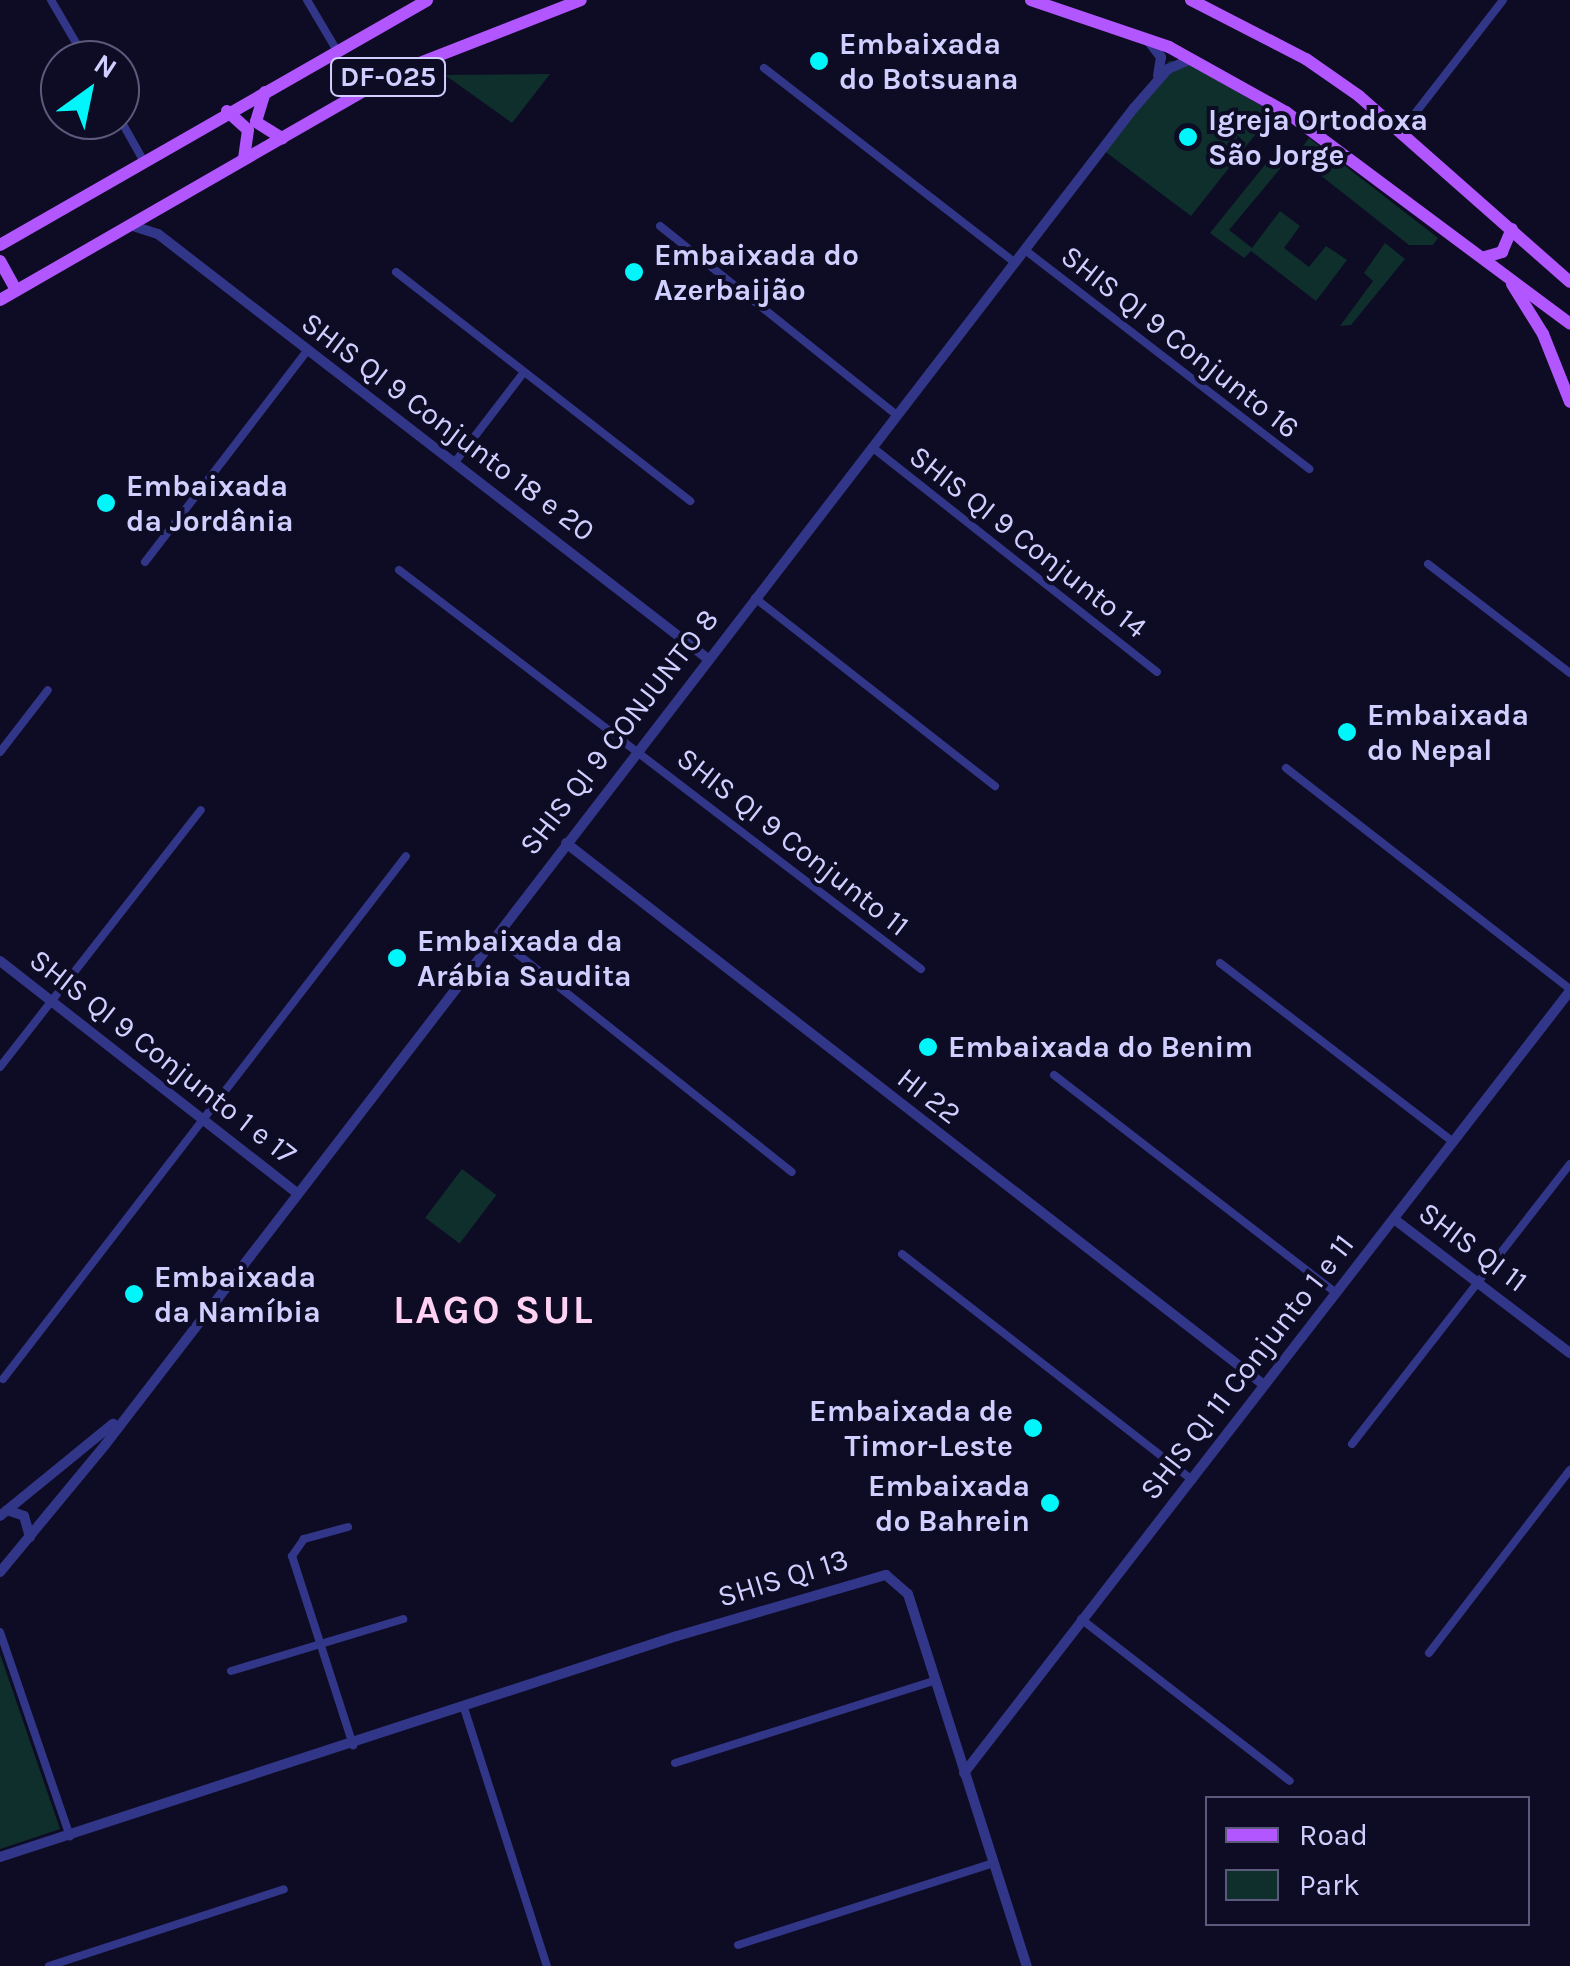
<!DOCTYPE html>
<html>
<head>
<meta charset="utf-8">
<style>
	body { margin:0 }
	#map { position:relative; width:1570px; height:1966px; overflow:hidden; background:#0e0c24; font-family:Karla,sans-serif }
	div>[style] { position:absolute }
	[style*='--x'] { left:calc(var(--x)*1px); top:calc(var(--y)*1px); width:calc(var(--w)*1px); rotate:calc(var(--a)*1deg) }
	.green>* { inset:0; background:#0e2f2b; transform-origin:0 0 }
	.minor>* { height:8px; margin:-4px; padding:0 4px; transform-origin:4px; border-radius:4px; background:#323688 }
	.tertiary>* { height:10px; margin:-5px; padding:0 5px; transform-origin:5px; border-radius:5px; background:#323688 }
	.primary>* { height:12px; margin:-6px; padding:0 6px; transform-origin:6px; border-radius:6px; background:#b256ff }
	.dots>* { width:28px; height:28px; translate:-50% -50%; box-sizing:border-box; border:5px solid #0e0c24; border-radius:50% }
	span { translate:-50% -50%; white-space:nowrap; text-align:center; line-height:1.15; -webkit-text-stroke:8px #0e0c24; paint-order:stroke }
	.shield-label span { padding:2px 8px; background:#0e0c24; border:2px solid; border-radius:8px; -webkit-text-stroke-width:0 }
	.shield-label { font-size:28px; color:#d0cfff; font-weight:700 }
	.poi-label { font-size:30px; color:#d0cfff; font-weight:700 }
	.left { translate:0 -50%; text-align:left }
	.right { translate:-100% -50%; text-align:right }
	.street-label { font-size:30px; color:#d0cfff }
	.district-label { font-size:40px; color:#ffd1f2; font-weight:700; letter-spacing:2.5px }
	.legend { position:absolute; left:1205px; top:1796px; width:325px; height:130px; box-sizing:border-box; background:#0e0c24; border:2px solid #5c5a7c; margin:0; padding:12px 18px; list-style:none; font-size:30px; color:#d0cfff }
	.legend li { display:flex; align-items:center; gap:20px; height:50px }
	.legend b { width:50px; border:2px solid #5c5a7c }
	.north { position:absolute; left:40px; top:40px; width:100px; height:100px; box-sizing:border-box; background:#0e0c24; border:2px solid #5c5a7c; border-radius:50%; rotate:33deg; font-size:28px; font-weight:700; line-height:40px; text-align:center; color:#d0cfff }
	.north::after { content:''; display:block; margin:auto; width:35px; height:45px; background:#00f6fa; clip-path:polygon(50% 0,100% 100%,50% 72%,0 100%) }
</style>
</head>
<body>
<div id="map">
	<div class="green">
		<div style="clip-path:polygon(1169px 61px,1184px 61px,1265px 108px,1266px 121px,1191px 216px,1103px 150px)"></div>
		<div style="clip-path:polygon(550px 74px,512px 123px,445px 75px)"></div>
		<div style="clip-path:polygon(1309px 138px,1438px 238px,1433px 245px,1409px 245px,1296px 156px)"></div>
		<div style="clip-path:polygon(1272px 156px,1284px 164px,1229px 230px,1252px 248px,1280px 211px,1300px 226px,1284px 248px,1309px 267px,1326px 246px,1347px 260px,1316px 301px,1251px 251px,1244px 258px,1210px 233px)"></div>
		<div style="clip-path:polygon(1385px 243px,1405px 259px,1351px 325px,1340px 326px,1373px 281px,1364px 273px)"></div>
		<div style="left:462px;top:1169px;width:43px;height:61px;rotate:37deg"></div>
		<div style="clip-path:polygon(0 1654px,60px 1829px,0 1849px)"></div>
	</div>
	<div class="minor">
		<div style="--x:51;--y:0;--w:69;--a:59.7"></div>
		<div style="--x:307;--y:0;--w:57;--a:59.4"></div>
		<div style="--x:764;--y:68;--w:318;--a:37.8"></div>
		<div style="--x:120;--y:119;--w:45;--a:60.6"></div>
		<div style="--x:1403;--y:129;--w:163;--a:-52.2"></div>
		<div style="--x:660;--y:226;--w:303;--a:38.6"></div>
		<div style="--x:1025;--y:250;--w:359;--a:37.6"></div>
		<div style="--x:396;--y:272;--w:373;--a:37.9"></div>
		<div style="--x:872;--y:447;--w:363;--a:38.3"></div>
		<div style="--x:455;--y:462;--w:113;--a:-52.5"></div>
		<div style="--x:145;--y:562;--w:266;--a:-52.5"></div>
		<div style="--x:1428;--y:564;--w:179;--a:37.5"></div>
		<div style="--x:399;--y:570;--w:657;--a:37.39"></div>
		<div style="--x:755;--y:598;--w:305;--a:38.1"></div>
		<div style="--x:0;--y:752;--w:78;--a:-52.3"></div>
		<div style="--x:1286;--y:768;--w:360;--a:37.9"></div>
		<div style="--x:495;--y:936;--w:379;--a:38.5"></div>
		<div style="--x:1220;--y:963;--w:294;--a:37.5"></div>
		<div style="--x:0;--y:1067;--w:326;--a:-52"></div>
		<div style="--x:1054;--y:1075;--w:356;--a:37.7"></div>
		<div style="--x:902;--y:1254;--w:368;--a:37.9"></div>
		<div style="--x:3;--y:1379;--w:660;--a:-52.38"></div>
		<div style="--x:1352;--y:1444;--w:355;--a:-52.1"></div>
		<div style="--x:348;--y:1527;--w:46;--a:164.7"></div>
		<div style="--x:304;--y:1539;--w:21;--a:125"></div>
		<div style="--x:292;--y:1556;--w:199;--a:72.1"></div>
		<div style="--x:1081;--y:1619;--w:264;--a:37.8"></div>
		<div style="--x:0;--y:1632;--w:216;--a:71.1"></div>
		<div style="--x:1429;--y:1653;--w:231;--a:-52.4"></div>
		<div style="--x:231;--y:1671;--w:180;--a:-16.8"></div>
		<div style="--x:465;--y:1711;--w:268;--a:72.2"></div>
		<div style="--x:675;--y:1763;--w:272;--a:-17.6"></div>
		<div style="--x:738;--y:1945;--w:268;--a:-17.8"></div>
		<div style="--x:49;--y:1966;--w:247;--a:-18.1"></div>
	</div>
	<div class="tertiary">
		<div style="--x:1150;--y:43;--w:18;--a:52"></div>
		<div style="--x:1161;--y:57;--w:19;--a:99"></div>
		<div style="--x:133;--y:226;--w:26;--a:18"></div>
		<div style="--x:158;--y:234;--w:695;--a:37.69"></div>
		<div style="--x:566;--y:843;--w:884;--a:37.83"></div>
		<div style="--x:0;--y:961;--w:375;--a:38"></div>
		<div style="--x:1394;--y:1219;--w:221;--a:37.3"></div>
		<div style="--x:7;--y:1510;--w:18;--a:19"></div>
		<div style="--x:24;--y:1516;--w:22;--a:74"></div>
		<div style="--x:0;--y:1516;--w:146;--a:-39.2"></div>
		<div style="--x:0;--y:1572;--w:165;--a:-50.4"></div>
		<div style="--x:105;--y:1445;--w:1687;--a:-52.42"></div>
		<div style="--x:1134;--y:108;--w:52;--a:-48.9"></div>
		<div style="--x:1168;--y:69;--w:25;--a:-23"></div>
		<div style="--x:964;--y:1773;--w:989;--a:-52.23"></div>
		<div style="--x:0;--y:1857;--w:712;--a:-18.08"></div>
		<div style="--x:677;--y:1636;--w:218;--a:-16.3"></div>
		<div style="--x:886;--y:1575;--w:29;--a:41"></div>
		<div style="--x:908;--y:1594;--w:391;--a:72.3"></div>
	</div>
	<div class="primary">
		<div style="--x:1031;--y:0;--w:146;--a:18.8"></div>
		<div style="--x:1169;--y:47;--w:134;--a:29.1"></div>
		<div style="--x:1286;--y:112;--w:354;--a:36.7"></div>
		<div style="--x:1191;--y:0;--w:129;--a:27.2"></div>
		<div style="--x:1306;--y:59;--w:65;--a:34.9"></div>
		<div style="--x:1359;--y:96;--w:281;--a:41.4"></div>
		<div style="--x:265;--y:92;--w:31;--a:107"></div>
		<div style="--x:256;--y:122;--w:31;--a:32"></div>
		<div style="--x:227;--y:111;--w:28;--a:42"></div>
		<div style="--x:248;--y:130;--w:28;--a:98"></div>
		<div style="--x:0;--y:245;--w:492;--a:-29.8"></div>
		<div style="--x:1485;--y:257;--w:18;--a:-16"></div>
		<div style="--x:1502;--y:252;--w:25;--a:-67"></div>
		<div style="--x:0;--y:261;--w:33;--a:61"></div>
		<div style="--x:1512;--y:284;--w:59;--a:58.2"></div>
		<div style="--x:1543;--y:334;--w:73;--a:68.3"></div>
		<div style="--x:0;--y:300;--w:460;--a:-29.9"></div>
		<div style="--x:399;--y:71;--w:195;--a:-21.3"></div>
	</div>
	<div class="dots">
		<div style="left:819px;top:61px;background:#00f6fa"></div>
		<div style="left:1188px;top:137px;background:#00f6fa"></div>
		<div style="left:634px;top:272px;background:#00f6fa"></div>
		<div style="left:106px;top:503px;background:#00f6fa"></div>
		<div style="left:1347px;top:732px;background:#00f6fa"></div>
		<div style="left:397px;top:958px;background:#00f6fa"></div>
		<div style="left:928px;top:1047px;background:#00f6fa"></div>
		<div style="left:134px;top:1294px;background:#00f6fa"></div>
		<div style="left:1033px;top:1428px;background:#00f6fa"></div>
		<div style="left:1050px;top:1503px;background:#00f6fa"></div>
	</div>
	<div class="shield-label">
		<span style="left:388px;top:77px">DF-025</span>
	</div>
	<div class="poi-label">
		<span class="left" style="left:839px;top:61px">Embaixada<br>do Botsuana</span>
		<span class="left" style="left:1208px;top:137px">Igreja Ortodoxa<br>São Jorge</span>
		<span class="left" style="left:654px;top:272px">Embaixada do<br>Azerbaijão</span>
		<span class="left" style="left:126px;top:503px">Embaixada<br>da Jordânia</span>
		<span class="left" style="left:1367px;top:732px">Embaixada<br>do Nepal</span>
		<span class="left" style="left:417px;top:958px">Embaixada da<br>Arábia Saudita</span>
		<span class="left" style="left:948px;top:1047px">Embaixada do Benim</span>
		<span class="left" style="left:154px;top:1294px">Embaixada<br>da Namíbia</span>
		<span class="right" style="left:1013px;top:1428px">Embaixada de<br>Timor-Leste</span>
		<span class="right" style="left:1030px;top:1503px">Embaixada<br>do Bahrein</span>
	</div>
	<div class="street-label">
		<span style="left:1180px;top:342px;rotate:38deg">SHIS QI 9 Conjunto 16</span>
		<span style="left:448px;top:427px;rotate:37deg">SHIS QI 9 Conjunto 18 e 20</span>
		<span style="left:1028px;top:542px;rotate:38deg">SHIS QI 9 Conjunto 14</span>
		<span style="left:619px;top:732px;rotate:-52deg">SHIS QI 9 CONJUNTO 8</span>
		<span style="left:793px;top:842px;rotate:38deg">SHIS QI 9 Conjunto 11</span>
		<span style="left:163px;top:1057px;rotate:38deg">SHIS QI 9 Conjunto 1 e 17</span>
		<span style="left:929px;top:1096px;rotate:38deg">HI 22</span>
		<span style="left:1473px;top:1247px;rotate:37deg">SHIS QI 11</span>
		<span style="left:1247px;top:1367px;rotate:-52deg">SHIS QI 11 Conjunto 1 e 11</span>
		<span style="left:783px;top:1578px;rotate:-17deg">SHIS QI 13</span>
	</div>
	<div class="district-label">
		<span style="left:494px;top:1310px">LAGO SUL</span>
	</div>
	<ul class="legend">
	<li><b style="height:12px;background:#b256ff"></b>Road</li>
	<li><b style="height:28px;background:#0e2f2b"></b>Park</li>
	</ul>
	<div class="north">N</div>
</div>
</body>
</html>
